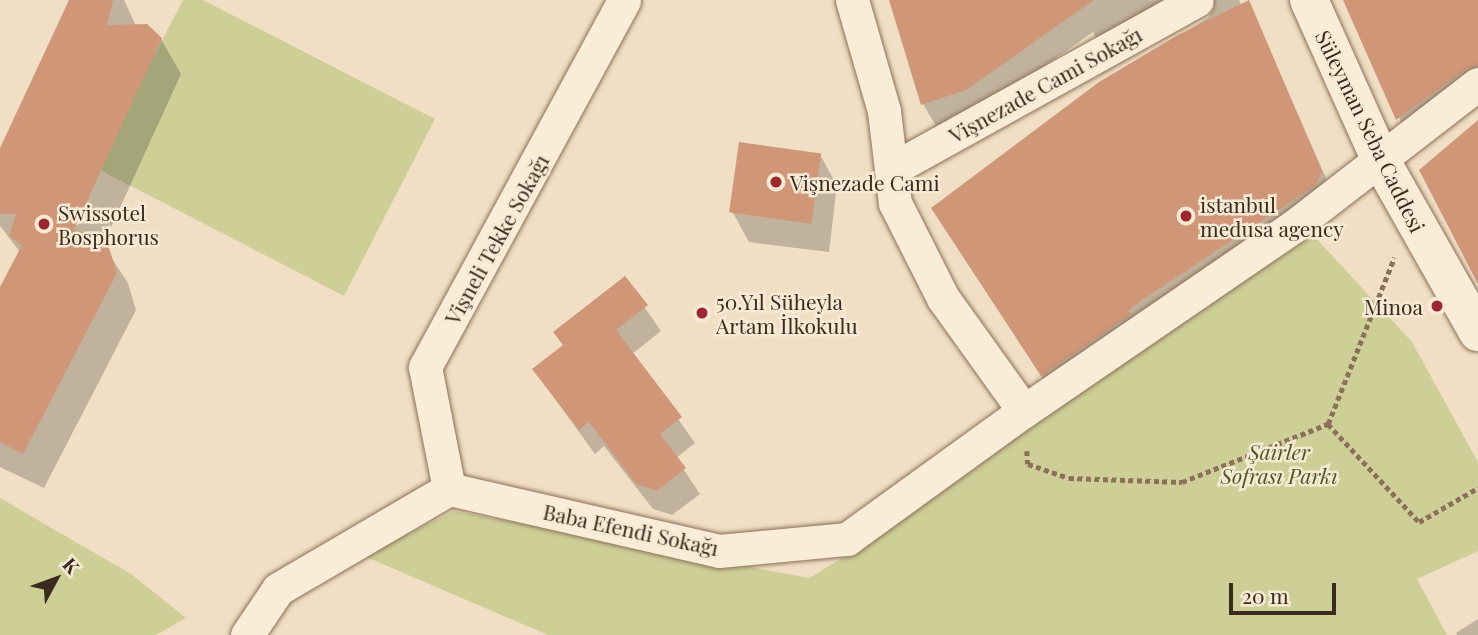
<!DOCTYPE html>
<html>
<head>
<meta charset="utf-8">
<style>
	body { margin:0 }
	#map { position:relative; width:1478px; height:635px; overflow:hidden; background:#f0dfc4; font-family:"Playfair Display",serif }
	div>[style] { position:absolute }
	[style*='--x'] { left:calc(var(--x)*1px); top:calc(var(--y)*1px); width:calc(var(--w)*1px); rotate:calc(var(--a)*1deg) }
	.green>* { inset:0; background:#cdcf97 }
	.shadow>* { inset:0; background:#0003 }
	.building>* { inset:0; background:#d09678; transform-origin:0 0 }
	.path>* { height:4.5px; margin-top:-2.25px; transform-origin:0; background:repeating-linear-gradient(90deg,#8c7059 0 5px,transparent 0 8.5px) }
	.roads { filter:drop-shadow(0 0 2px #8c7059) drop-shadow(0 0 2px #8c7059) }
	.street>* { height:33px; margin:-16.5px; padding:0 16.5px; transform-origin:16.5px; border-radius:16.5px; background:#faedd8 }
	.secondary>* { height:38px; margin:-19px; padding:0 19px; transform-origin:19px; border-radius:19px; background:#faedd8 }
	.dots>* { width:19px; height:19px; translate:-50% -50%; box-sizing:border-box; border:4px solid #f7ead4; border-radius:50% }
	span { translate:-50% -50%; white-space:nowrap; text-align:center; line-height:1.15; -webkit-text-stroke:5px #f7ead4; paint-order:stroke }
	.street-label { font-size:21px; color:#3b2a1e }
	.poi-label { font-size:21px; color:#3b2a1e }
	.left { translate:0 -50%; text-align:left }
	.right { translate:-100% -50%; text-align:right }
	.park-label { font-size:21px; color:#4f5824; font-style:italic }
	.north { position:absolute; left:21px; top:544px; width:70px; height:70px; -webkit-text-stroke:5px #f7ead4; paint-order:stroke; rotate:49deg; font-size:19px; font-weight:700; line-height:28px; text-align:center; color:#3b2a1e }
	.north::after { content:''; display:block; margin:auto; width:24px; height:32px; background:#3b2a1e; clip-path:polygon(50% 0,100% 100%,50% 72%,0 100%) }
	.scale { position:absolute; left:1229px; top:583px; width:107px; height:32px; box-sizing:border-box; border:4px solid #3b2a1e; border-top:0; padding-left:9px; font-size:21px; line-height:24px; white-space:nowrap; color:#3b2a1e; -webkit-text-stroke:5px #f7ead4; paint-order:stroke }
</style>
</head>
<body>
<div id="map">
	<div class="green">
		<div style="clip-path:polygon(183px 0,203px 0,435px 119px,344px 296px,96px 168px)"></div>
		<div style="clip-path:polygon(1314px 236px,1412px 342px,1478px 462px,1478px 551px,1417px 579px,1447px 635px,548px 635px,364px 556px,454px 511px,809px 578px,851px 553px,983px 444px)"></div>
		<div style="clip-path:polygon(0 498px,131px 574px,186px 618px,156px 635px,0 635px)"></div>
	</div>
	<div class="shadow">
		<div style="clip-path:polygon(70px 0,124px 0,136px 26px,161px 39px,181px 74px,103px 245px,128px 283px,136px 310px,44px 488px,0 467px,0 291px,20px 252px,0 226px,0 152px)"></div>
		<div style="clip-path:polygon(891px 0,1162px 0,1100px 44px,1093px 32px,979px 112px,936px 126px,923px 104px)"></div>
		<div style="clip-path:polygon(1182px 0,1239px 0,1241px 5px,1248px 1px,1333px 194px,1055px 397px,933px 209px,1100px 84px,1208px 18px,1215px 5px)"></div>
		<div style="clip-path:polygon(1345px 0,1478px 0,1478px 91px,1410px 141px)"></div>
		<div style="clip-path:polygon(820px 155px,837px 185px,829px 252px,749px 242px,732px 211px)"></div>
		<div style="clip-path:polygon(625px 279px,661px 331px,632px 354px,695px 443px,676px 458px,700px 494px,672px 515px,653px 509px,604px 446px,595px 454px,534px 370px,564px 347px,556px 333px)"></div>
		<div style="clip-path:polygon(1478px 619px,1478px 635px,1457px 635px,1456px 633px)"></div>
	</div>
	<div class="building">
		<div style="clip-path:polygon(69px 0,113px 0,107px 25px,147px 24px,162px 38px,74px 229px,108px 245px,117px 273px,23px 454px,0 442px,0 287px,22px 245px,9px 236px,16px 214px,0 214px,0 148px)"></div>
		<div style="clip-path:polygon(889px 0,1094px 0,966px 90px,921px 105px)"></div>
		<div style="clip-path:polygon(1249px 0,1322px 171px,1316px 185px,1139px 302px,1128px 311px,1131px 314px,1041px 376px,931px 208px,1099px 82px,1178px 35px)"></div>
		<div style="clip-path:polygon(1343px 0,1478px 0,1478px 65px,1466px 69px,1396px 120px)"></div>
		<div style="clip-path:polygon(1478px 120px,1478px 284px,1419px 170px)"></div>
		<div style="left:739px;top:142px;width:83px;height:71px;rotate:8deg"></div>
		<div style="clip-path:polygon(625px 276px,648px 305px,616px 330px,682px 417px,660px 434px,686px 468px,657px 491px,636px 484px,589px 422px,579px 430px,532px 369px,563px 345px,553px 332px)"></div>
	</div>
	<div class="path">
		<div style="--x:1328;--y:424;--w:134;--a:47.1"></div>
		<div style="--x:1419;--y:522;--w:68;--a:-30"></div>
		<div style="--x:1027;--y:451;--w:13;--a:86"></div>
		<div style="--x:1028;--y:464;--w:43;--a:18.9"></div>
		<div style="--x:1069;--y:478;--w:113;--a:2"></div>
		<div style="--x:1182;--y:482;--w:157;--a:-21.7"></div>
		<div style="--x:1328;--y:424;--w:179;--a:-68.3"></div>
	</div>
	<div class="roads">
		<div class="street">
			<div style="--x:852;--y:0;--w:116;--a:73.9"></div>
			<div style="--x:884;--y:111;--w:93;--a:83.2"></div>
			<div style="--x:895;--y:203;--w:106;--a:63.2"></div>
			<div style="--x:943;--y:298;--w:139;--a:54.4"></div>
			<div style="--x:894;--y:168;--w:346;--a:-29"></div>
			<div style="--x:449;--y:489;--w:277;--a:12.9"></div>
			<div style="--x:719;--y:551;--w:129;--a:-5.4"></div>
			<div style="--x:847;--y:539;--w:218;--a:-35.9"></div>
			<div style="--x:1024;--y:411;--w:327;--a:-34.4"></div>
			<div style="--x:1294;--y:226;--w:232;--a:-37.7"></div>
			<div style="--x:449;--y:489;--w:124;--a:-101.1"></div>
			<div style="--x:425;--y:367;--w:417;--a:-61.5"></div>
			<div style="--x:247;--y:635;--w:55;--a:-56"></div>
			<div style="--x:278;--y:589;--w:198;--a:-30.3"></div>
		</div>
		<div class="secondary">
			<div style="--x:1309;--y:0;--w:174;--a:65.9"></div>
			<div style="--x:1380;--y:159;--w:199;--a:60.5"></div>
		</div>
	</div>
	<div class="dots">
		<div style="left:776px;top:182px;background:#9d2731"></div>
		<div style="left:1186px;top:216px;background:#9d2731"></div>
		<div style="left:44px;top:224px;background:#9d2731"></div>
		<div style="left:1437px;top:306px;background:#9d2731"></div>
		<div style="left:702px;top:313px;background:#9d2731"></div>
	</div>
	<div class="street-label">
		<span style="left:1045px;top:84px;rotate:-29deg">Vişnezade Cami Sokağı</span>
		<span style="left:1371px;top:131px;rotate:64deg">Süleyman Seba Caddesi</span>
		<span style="left:496px;top:239px;rotate:-61deg">Vişneli Tekke Sokağı</span>
		<span style="left:631px;top:529px;rotate:12deg">Baba Efendi Sokağı</span>
	</div>
	<div class="poi-label">
		<span class="left" style="left:790px;top:182px">Vişnezade Cami</span>
		<span class="left" style="left:1200px;top:216px">istanbul<br>medusa agency</span>
		<span class="left" style="left:58px;top:224px">Swissotel<br>Bosphorus</span>
		<span class="left" style="left:716px;top:313px">50.Yıl Süheyla<br>Artam İlkokulu</span>
		<span class="right" style="left:1423px;top:306px">Minoa</span>
	</div>
	<div class="park-label">
		<span style="left:1279px;top:463px">Şairler<br>Sofrası Parkı</span>
	</div>
	<div class="north">K</div>
	<div class="scale">20 m</div>
</div>
</body>
</html>
